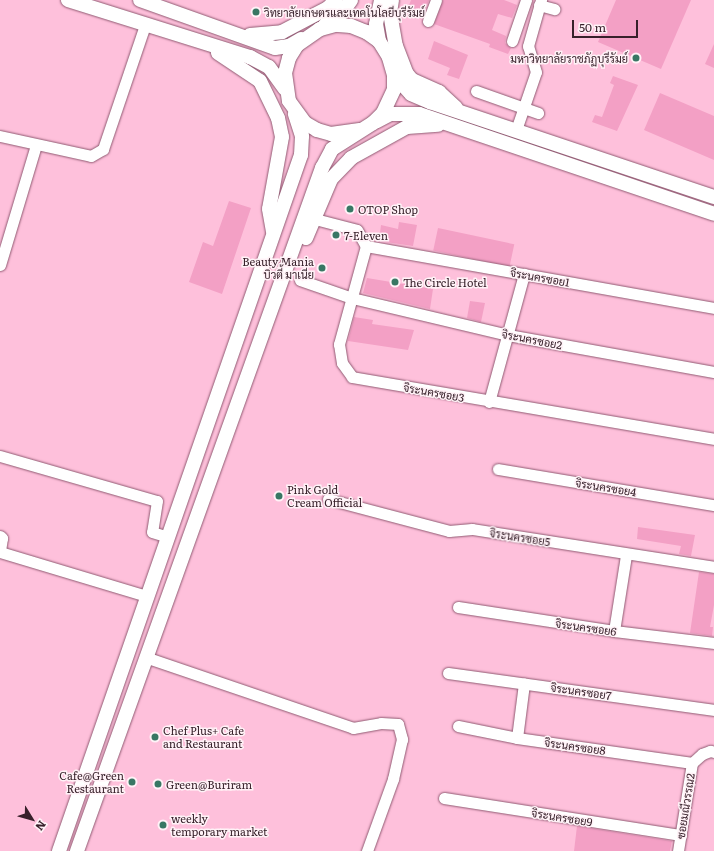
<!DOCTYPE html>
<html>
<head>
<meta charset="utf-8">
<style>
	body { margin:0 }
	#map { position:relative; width:714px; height:851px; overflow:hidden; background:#fec0db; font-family:Literata,Sarabun,serif }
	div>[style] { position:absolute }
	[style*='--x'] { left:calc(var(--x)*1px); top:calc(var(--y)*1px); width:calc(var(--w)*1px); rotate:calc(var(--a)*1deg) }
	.building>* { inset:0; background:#f3a0c5; transform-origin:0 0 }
	.roads { filter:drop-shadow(0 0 1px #905a72) drop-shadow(0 0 1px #905a72) }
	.minor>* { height:11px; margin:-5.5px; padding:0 5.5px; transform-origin:5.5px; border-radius:5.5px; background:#fff }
	.major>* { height:14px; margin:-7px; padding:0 7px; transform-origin:7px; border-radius:7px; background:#fff }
	.dots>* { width:11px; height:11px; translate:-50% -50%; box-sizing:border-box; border:2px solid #fff2f7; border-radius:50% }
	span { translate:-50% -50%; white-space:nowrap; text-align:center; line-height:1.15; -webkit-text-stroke:3px #fff2f7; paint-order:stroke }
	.poi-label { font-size:11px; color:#37202a }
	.left { translate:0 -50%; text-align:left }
	.right { translate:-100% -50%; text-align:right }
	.street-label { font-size:11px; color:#37202a }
	.north { position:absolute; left:12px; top:799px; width:40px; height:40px; -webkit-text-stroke:3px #fff2f7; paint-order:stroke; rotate:127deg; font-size:11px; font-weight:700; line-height:16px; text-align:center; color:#37202a }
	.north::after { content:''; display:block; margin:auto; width:14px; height:18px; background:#37202a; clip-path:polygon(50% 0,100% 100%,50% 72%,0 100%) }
	.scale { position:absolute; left:572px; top:20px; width:66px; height:18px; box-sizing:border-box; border:2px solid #37202a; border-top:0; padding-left:5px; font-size:12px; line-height:14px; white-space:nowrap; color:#37202a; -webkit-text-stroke:3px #fff2f7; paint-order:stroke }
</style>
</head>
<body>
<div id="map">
	<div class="building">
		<div style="clip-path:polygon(411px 0,429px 0,421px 19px,406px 13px)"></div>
		<div style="clip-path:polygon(443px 0,504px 0,517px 5px,512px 18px,498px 14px,492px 30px,506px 36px,505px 43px,511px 48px,508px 54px,489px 47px,490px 44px,434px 24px)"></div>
		<div style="clip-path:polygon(616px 0,691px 0,661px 69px,598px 42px)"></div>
		<div style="clip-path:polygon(434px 41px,468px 55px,459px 79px,447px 75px,450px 68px,428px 59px)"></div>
		<div style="clip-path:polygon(714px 44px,714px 68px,705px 64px)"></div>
		<div style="clip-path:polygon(613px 76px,638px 85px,617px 131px,592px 122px,595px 115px,602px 117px,614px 85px,610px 83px)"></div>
		<div style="clip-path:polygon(660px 93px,714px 116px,714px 160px,644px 130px)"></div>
		<div style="clip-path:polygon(229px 201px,251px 208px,222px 294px,189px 282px,203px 242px,213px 246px)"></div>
		<div style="clip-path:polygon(399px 222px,417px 225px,413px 246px,379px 241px,381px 225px,398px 229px)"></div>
		<div style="left:438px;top:228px;width:78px;height:23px;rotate:12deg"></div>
		<div style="clip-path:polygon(367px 278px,433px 289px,430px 309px,363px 293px)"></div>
		<div style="clip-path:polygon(470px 301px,485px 303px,481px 322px,467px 318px)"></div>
		<div style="clip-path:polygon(354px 317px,373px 320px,372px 324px,414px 330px,408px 350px,348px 341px)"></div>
		<div style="clip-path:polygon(638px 527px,695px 535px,691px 556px,679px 554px,681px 546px,637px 539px)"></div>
		<div style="clip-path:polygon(699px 572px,714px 574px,714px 605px,710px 627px,713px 627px,712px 636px,690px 633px)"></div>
		<div style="clip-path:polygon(577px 826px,672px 841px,670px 851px,574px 851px)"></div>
	</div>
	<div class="roads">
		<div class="minor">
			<div style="--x:539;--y:5;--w:16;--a:15"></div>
			<div style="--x:428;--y:21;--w:22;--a:-69"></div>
			<div style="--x:512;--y:41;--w:43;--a:-71.1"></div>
			<div style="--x:476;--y:91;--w:66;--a:19.5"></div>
			<div style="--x:516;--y:130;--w:61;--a:-71"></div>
			<div style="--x:536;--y:72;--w:27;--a:-107"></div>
			<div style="--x:528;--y:46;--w:48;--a:-74.2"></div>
			<div style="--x:0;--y:136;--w:93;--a:12.4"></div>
			<div style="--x:91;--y:156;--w:14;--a:-30"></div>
			<div style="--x:103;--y:149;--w:131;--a:-71.3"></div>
			<div style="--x:315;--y:219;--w:43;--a:14.7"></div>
			<div style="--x:357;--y:230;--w:18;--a:61"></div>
			<div style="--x:366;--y:246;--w:102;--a:105.4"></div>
			<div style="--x:339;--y:344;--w:19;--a:81"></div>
			<div style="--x:342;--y:363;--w:17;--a:54"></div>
			<div style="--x:352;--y:377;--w:367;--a:9.7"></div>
			<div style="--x:366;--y:246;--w:353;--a:10.1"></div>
			<div style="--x:0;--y:265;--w:125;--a:-73.3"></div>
			<div style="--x:300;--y:280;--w:55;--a:19.1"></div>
			<div style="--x:352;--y:298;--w:160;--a:13.3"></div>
			<div style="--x:508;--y:335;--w:209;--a:10.2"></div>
			<div style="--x:489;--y:402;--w:133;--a:-74.7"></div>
			<div style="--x:0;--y:456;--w:163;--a:16"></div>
			<div style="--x:157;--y:501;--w:31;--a:99"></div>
			<div style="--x:152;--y:532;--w:17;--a:17"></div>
			<div style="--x:498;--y:469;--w:219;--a:9.5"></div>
			<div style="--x:328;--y:499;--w:125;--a:14.8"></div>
			<div style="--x:449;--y:531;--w:23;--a:-5"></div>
			<div style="--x:472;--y:529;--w:245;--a:8.9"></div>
			<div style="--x:0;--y:536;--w:3;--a:45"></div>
			<div style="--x:2;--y:538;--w:12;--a:99"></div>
			<div style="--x:0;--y:552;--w:153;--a:16.7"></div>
			<div style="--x:458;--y:607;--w:158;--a:8.7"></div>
			<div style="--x:614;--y:631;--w:101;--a:6.8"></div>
			<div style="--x:614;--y:631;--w:77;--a:-81"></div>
			<div style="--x:145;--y:657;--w:220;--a:18.8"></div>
			<div style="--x:353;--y:728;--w:28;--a:-10"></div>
			<div style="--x:381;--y:723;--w:17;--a:3"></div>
			<div style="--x:398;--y:724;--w:16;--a:75"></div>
			<div style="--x:402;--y:739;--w:41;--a:102.7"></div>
			<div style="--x:393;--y:779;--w:77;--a:109.9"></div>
			<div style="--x:448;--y:673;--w:269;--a:7.9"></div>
			<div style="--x:458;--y:726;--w:60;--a:11.5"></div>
			<div style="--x:517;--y:738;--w:177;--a:8.1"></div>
			<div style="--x:517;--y:738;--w:55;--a:-82.7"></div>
			<div style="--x:444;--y:798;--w:240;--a:8.9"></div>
			<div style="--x:678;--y:851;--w:89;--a:-81"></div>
			<div style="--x:692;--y:763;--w:13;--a:-42"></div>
			<div style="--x:702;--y:754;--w:9;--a:-21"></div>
			<div style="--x:710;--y:751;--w:4;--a:14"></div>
		</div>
		<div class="major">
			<div style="--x:68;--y:0;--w:191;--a:17.4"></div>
			<div style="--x:250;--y:57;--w:21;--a:28"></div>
			<div style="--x:269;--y:67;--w:27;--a:54"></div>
			<div style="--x:140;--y:0;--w:143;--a:19.6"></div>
			<div style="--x:275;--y:48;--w:14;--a:-8"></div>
			<div style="--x:289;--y:46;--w:14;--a:-30"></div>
			<div style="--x:392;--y:0;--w:13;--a:99"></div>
			<div style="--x:390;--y:13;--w:34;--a:80"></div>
			<div style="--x:396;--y:46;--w:30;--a:69"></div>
			<div style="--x:407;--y:74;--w:8;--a:50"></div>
			<div style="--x:412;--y:80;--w:30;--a:24"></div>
			<div style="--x:439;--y:92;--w:23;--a:43"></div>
			<div style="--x:325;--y:25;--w:19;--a:-35"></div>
			<div style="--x:341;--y:14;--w:17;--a:-54"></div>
			<div style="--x:250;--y:35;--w:32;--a:-5"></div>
			<div style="--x:282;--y:32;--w:52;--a:-27.6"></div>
			<div style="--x:328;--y:8;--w:11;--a:-45"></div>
			<div style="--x:379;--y:41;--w:17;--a:-100"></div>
			<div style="--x:376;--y:24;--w:25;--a:-78"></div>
			<div style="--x:218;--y:53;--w:50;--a:33.7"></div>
			<div style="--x:260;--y:81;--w:41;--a:64.1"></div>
			<div style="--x:278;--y:118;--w:19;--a:78"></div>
			<div style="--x:282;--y:137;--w:73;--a:100.2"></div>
			<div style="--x:269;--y:209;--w:23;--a:80"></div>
			<div style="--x:394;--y:75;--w:25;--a:48"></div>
			<div style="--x:411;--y:94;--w:21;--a:23"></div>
			<div style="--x:430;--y:102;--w:299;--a:18.5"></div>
			<div style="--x:377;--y:121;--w:15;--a:-28"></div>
			<div style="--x:390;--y:114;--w:29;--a:0"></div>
			<div style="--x:419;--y:114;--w:311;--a:18.7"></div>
			<div style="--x:306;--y:238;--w:64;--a:-67"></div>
			<div style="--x:331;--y:179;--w:29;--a:-46"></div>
			<div style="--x:351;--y:158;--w:64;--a:-29"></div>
			<div style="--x:407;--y:127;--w:31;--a:-4"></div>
			<div style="--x:59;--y:851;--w:737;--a:-70.83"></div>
			<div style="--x:301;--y:155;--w:19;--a:-87"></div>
			<div style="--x:302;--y:136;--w:23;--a:-108"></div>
			<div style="--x:77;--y:851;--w:726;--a:-70.27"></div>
			<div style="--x:322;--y:168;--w:21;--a:-62"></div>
			<div style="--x:332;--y:149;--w:49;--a:-32.4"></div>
			<div style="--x:373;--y:123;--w:14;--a:-45"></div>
			<div style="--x:383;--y:113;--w:26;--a:-65"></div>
			<div style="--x:394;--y:89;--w:14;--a:-90"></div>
			<div style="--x:394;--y:75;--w:19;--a:-106"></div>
			<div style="--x:389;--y:57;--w:19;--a:-122"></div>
			<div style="--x:379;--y:41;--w:16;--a:-145"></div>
			<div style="--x:366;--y:32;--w:16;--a:-158"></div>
			<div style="--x:351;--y:26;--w:16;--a:-176"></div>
			<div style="--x:335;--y:25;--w:16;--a:165"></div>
			<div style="--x:320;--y:29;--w:28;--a:145"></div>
			<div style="--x:297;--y:45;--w:15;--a:122"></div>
			<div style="--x:289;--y:58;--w:16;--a:105"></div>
			<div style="--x:285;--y:73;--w:28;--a:82"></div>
			<div style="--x:289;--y:101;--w:27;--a:54"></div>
			<div style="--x:305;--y:123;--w:14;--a:30"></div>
			<div style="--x:317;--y:130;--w:15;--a:16"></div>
			<div style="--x:331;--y:134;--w:29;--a:-8"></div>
		</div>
	</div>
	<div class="dots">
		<div style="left:256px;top:12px;background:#387764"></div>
		<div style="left:636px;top:58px;background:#387764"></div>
		<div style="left:350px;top:209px;background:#387764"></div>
		<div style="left:336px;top:235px;background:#387764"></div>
		<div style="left:322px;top:268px;background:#387764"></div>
		<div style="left:395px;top:282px;background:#387764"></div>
		<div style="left:279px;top:496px;background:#387764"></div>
		<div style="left:155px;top:737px;background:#387764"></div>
		<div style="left:132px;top:782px;background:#387764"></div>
		<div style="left:158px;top:784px;background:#387764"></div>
		<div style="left:163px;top:825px;background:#387764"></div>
	</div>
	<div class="poi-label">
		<span class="left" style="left:264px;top:12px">วิทยาลัยเกษตรและเทคโนโลยีบุรีรัมย์</span>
		<span class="right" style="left:628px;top:58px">มหาวิทยาลัยราชภัฏบุรีรัมย์</span>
		<span class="left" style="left:358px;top:209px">OTOP Shop</span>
		<span class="left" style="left:344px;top:235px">7-Eleven</span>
		<span class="right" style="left:314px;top:268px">Beauty Mania<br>บิวตี้ มาเนีย</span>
		<span class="left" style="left:403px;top:282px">The Circle Hotel</span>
		<span class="left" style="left:287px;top:496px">Pink Gold<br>Cream Official</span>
		<span class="left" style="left:163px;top:737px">Chef Plus+ Cafe<br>and Restaurant</span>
		<span class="right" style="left:124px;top:782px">Cafe@Green<br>Restaurant</span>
		<span class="left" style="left:166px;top:784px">Green@Buriram</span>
		<span class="left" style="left:171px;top:825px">weekly<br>temporary market</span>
	</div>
	<div class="street-label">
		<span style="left:540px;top:277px;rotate:10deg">จิระนครซอย1</span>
		<span style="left:532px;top:339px;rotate:11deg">จิระนครซอย2</span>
		<span style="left:434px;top:392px;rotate:10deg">จิระนครซอย3</span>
		<span style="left:606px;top:487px;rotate:9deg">จิระนครซอย4</span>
		<span style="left:520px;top:537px;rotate:9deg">จิระนครซอย5</span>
		<span style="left:586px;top:627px;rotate:8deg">จิระนครซอย6</span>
		<span style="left:581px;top:691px;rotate:8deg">จิระนครซอย7</span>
		<span style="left:575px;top:746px;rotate:8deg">จิระนครซอย8</span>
		<span style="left:685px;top:806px;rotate:-81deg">ซอยมณีวรรณ2</span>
		<span style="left:562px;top:817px;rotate:9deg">จิระนครซอย9</span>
	</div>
	<div class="north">N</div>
	<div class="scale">50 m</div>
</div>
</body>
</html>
